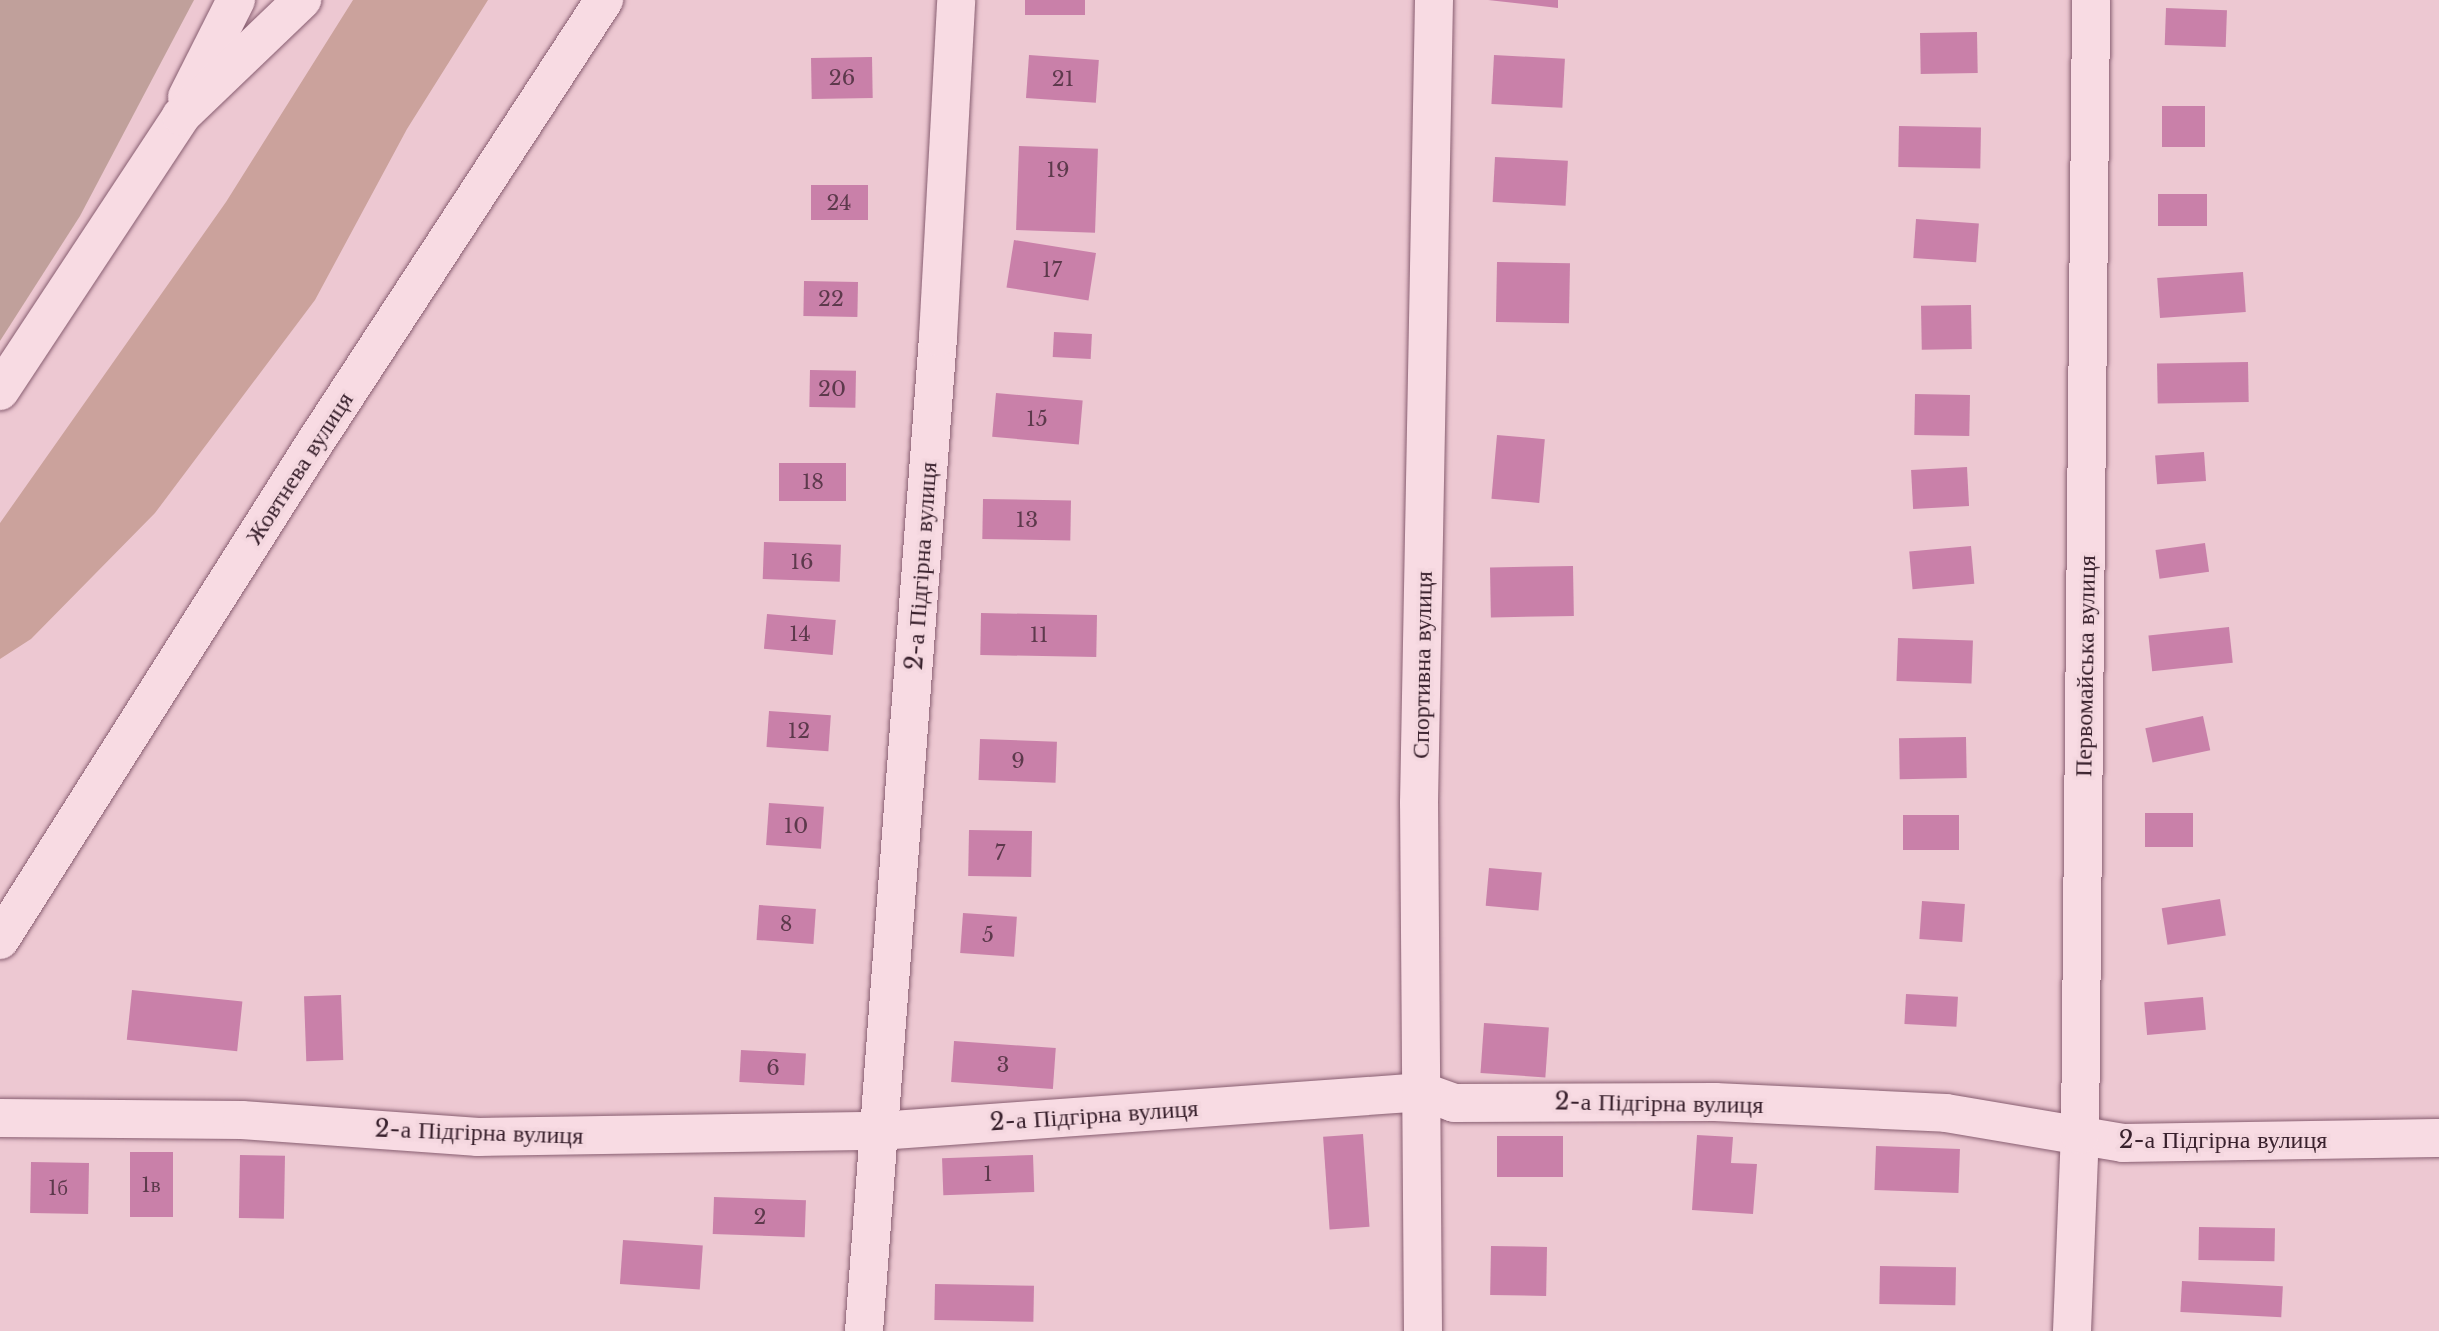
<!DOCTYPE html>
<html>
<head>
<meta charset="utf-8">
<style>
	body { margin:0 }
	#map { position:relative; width:2439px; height:1331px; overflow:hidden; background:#edc8d2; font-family:"Libre Baskerville",serif }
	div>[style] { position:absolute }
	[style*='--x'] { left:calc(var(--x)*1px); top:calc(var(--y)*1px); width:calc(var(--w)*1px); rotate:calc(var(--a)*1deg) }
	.green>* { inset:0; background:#cba29c }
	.cemetery>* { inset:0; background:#c0a09b }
	.building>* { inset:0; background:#c980a9; transform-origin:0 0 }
	.roads { filter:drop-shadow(0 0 2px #885e71) drop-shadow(0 0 2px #885e71) }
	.minor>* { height:38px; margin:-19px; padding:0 19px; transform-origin:19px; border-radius:19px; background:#f8dbe3 }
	span { translate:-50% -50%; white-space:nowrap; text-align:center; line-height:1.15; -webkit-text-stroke:7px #f4d7df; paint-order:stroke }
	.number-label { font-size:21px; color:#5d394c }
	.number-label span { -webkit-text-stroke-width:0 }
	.street-label { font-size:24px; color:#39212d }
</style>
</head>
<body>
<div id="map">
	<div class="green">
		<div style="clip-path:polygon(353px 0,488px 0,407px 129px,315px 300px,155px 513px,31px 639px,0 659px,0 523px,226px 202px)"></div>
	</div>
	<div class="cemetery">
		<div style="clip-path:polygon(0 0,194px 0,80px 216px,0 341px)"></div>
	</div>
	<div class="building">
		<div style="left:1025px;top:0;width:60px;height:15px"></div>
		<div style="clip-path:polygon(1488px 0,1558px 0,1558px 8px)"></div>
		<div style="left:2166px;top:8px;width:61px;height:37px;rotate:2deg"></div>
		<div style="left:1977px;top:32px;width:41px;height:57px;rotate:89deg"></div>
		<div style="left:1029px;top:55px;width:70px;height:43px;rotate:4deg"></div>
		<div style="left:1494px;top:55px;width:71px;height:49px;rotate:3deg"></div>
		<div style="left:872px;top:57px;width:41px;height:61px;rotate:89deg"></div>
		<div style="left:2205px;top:106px;width:41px;height:43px;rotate:90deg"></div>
		<div style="left:1899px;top:126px;width:82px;height:41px;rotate:1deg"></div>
		<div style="left:1019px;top:146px;width:79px;height:84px;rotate:2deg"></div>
		<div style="left:1495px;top:157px;width:73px;height:45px;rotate:3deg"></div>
		<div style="left:811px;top:185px;width:57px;height:35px"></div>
		<div style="left:2207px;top:194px;width:32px;height:49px;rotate:90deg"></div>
		<div style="left:1916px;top:219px;width:63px;height:39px;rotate:4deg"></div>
		<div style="left:1014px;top:240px;width:83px;height:48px;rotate:9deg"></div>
		<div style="left:1497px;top:262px;width:73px;height:60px;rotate:1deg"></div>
		<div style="left:2243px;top:272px;width:40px;height:86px;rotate:86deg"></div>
		<div style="left:804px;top:281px;width:54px;height:35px;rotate:1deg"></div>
		<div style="left:1971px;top:305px;width:44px;height:50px;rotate:89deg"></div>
		<div style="left:1054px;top:332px;width:38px;height:25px;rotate:3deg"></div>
		<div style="left:2248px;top:362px;width:40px;height:91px;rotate:89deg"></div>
		<div style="left:810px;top:370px;width:46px;height:37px;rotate:1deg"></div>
		<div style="left:996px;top:393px;width:87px;height:44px;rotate:5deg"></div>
		<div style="left:1915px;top:394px;width:55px;height:41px;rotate:1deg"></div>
		<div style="left:1497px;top:435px;width:48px;height:64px;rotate:5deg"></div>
		<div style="left:2204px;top:452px;width:29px;height:49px;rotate:86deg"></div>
		<div style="left:846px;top:463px;width:38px;height:67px;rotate:90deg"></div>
		<div style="left:1967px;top:467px;width:39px;height:56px;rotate:87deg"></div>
		<div style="left:983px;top:499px;width:88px;height:40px;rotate:1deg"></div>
		<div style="left:764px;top:542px;width:77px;height:37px;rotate:2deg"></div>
		<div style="left:2205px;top:543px;width:29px;height:50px;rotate:82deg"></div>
		<div style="left:1971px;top:546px;width:38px;height:62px;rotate:85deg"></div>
		<div style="left:1573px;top:566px;width:50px;height:83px;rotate:89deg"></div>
		<div style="left:981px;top:613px;width:116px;height:42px;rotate:1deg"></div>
		<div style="left:767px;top:614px;width:69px;height:35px;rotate:5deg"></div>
		<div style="left:2229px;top:627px;width:36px;height:81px;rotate:84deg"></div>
		<div style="left:1898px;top:638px;width:75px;height:43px;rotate:2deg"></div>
		<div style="left:769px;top:711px;width:62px;height:36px;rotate:4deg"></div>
		<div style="left:2203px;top:716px;width:35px;height:59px;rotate:78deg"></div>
		<div style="left:1966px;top:737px;width:41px;height:67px;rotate:89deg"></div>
		<div style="left:980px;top:739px;width:77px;height:41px;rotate:2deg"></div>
		<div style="left:769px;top:803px;width:55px;height:42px;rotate:4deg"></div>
		<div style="left:2145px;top:813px;width:48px;height:34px"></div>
		<div style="left:1903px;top:815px;width:56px;height:35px"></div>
		<div style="left:969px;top:830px;width:63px;height:46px;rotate:1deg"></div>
		<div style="left:1489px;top:868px;width:53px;height:38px;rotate:5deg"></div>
		<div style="left:2220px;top:899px;width:37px;height:59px;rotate:81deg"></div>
		<div style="left:1922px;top:901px;width:43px;height:38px;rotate:4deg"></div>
		<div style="left:759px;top:905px;width:57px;height:35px;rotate:4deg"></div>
		<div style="left:963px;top:913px;width:54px;height:40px;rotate:4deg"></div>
		<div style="left:132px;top:990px;width:111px;height:50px;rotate:6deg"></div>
		<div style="left:1906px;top:994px;width:52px;height:30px;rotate:3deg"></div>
		<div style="left:341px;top:995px;width:65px;height:37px;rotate:88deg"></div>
		<div style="left:2203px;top:997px;width:33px;height:59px;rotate:85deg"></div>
		<div style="left:1484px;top:1023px;width:65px;height:50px;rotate:4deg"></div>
		<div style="left:954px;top:1041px;width:102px;height:41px;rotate:4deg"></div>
		<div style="left:741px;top:1050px;width:65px;height:32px;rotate:3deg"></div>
		<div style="left:1363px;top:1134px;width:93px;height:40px;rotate:86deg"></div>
		<div style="clip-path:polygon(1697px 1135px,1733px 1137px,1731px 1163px,1757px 1164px,1753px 1214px,1692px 1210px)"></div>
		<div style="left:1563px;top:1136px;width:41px;height:66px;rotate:90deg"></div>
		<div style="left:1876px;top:1146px;width:84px;height:44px;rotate:2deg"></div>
		<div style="left:130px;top:1152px;width:43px;height:65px"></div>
		<div style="left:240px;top:1155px;width:45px;height:63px;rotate:1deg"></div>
		<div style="left:1033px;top:1155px;width:37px;height:91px;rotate:88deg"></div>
		<div style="left:31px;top:1162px;width:58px;height:51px;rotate:1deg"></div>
		<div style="left:714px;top:1197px;width:92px;height:37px;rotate:2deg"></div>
		<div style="left:2199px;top:1227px;width:76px;height:33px;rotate:1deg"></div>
		<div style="left:623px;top:1240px;width:80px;height:44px;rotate:4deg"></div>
		<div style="left:1491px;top:1246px;width:56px;height:49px;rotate:1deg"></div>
		<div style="left:1880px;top:1266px;width:76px;height:38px;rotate:1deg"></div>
		<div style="left:2182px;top:1281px;width:101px;height:31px;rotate:3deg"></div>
		<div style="left:935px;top:1284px;width:99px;height:36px;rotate:1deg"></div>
	</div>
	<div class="roads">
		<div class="minor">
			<div style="--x:187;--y:97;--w:109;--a:-63.2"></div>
			<div style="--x:0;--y:391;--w:329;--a:-56.6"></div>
			<div style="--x:181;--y:116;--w:168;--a:-43.8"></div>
			<div style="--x:0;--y:940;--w:591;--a:-57.66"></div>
			<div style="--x:316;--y:441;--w:527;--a:-56.85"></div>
			<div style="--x:0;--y:1118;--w:242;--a:0.5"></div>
			<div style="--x:242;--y:1120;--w:237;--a:4.1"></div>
			<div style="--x:478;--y:1137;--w:401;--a:-0.9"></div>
			<div style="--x:879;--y:1131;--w:546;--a:-4.09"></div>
			<div style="--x:1424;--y:1092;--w:32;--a:20"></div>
			<div style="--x:1454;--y:1103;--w:261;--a:-0.2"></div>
			<div style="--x:1715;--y:1102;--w:231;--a:2.7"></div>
			<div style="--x:1946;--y:1113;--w:180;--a:9.6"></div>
			<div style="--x:2123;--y:1143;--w:316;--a:-0.9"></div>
			<div style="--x:864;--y:1331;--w:997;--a:-85.74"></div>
			<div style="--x:938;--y:337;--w:337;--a:-86.9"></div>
			<div style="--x:1423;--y:1331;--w:528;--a:-90.43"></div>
			<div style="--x:1419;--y:803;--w:803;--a:-88.93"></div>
			<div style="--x:2072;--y:1331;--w:196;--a:-87.7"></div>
			<div style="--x:2080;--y:1135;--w:1135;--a:-89.44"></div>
		</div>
	</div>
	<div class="number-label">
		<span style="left:842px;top:78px">26</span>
		<span style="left:1063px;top:79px">21</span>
		<span style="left:1058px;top:170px">19</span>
		<span style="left:839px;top:203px">24</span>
		<span style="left:1052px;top:270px">17</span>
		<span style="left:831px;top:299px">22</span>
		<span style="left:832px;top:389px">20</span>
		<span style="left:1037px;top:419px">15</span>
		<span style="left:813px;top:482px">18</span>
		<span style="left:1027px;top:520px">13</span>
		<span style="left:802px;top:562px">16</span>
		<span style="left:800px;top:634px">14</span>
		<span style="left:1039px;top:635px">11</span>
		<span style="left:799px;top:731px">12</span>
		<span style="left:1018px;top:761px">9</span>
		<span style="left:796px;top:826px">10</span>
		<span style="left:1000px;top:853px">7</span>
		<span style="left:786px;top:924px">8</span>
		<span style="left:988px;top:935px">5</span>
		<span style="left:1003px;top:1065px">3</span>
		<span style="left:773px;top:1068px">6</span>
		<span style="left:988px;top:1174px">1</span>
		<span style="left:151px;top:1185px">1в</span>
		<span style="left:58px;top:1188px">1б</span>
		<span style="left:760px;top:1217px">2</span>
	</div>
	<div class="street-label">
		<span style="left:299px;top:468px;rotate:-57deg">Жовтнева вулиця</span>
		<span style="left:921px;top:566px;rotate:-86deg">2-а Підгірна вулиця</span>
		<span style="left:1422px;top:665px;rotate:-89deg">Спортивна вулиця</span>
		<span style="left:2085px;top:666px;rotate:-89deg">Первомайська вулиця</span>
		<span style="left:1659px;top:1103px;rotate:1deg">2-а Підгірна вулиця</span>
		<span style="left:1094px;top:1115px;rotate:-4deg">2-а Підгірна вулиця</span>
		<span style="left:479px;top:1132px;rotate:2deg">2-а Підгірна вулиця</span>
		<span style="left:2223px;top:1140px">2-а Підгірна вулиця</span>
	</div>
</div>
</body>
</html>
